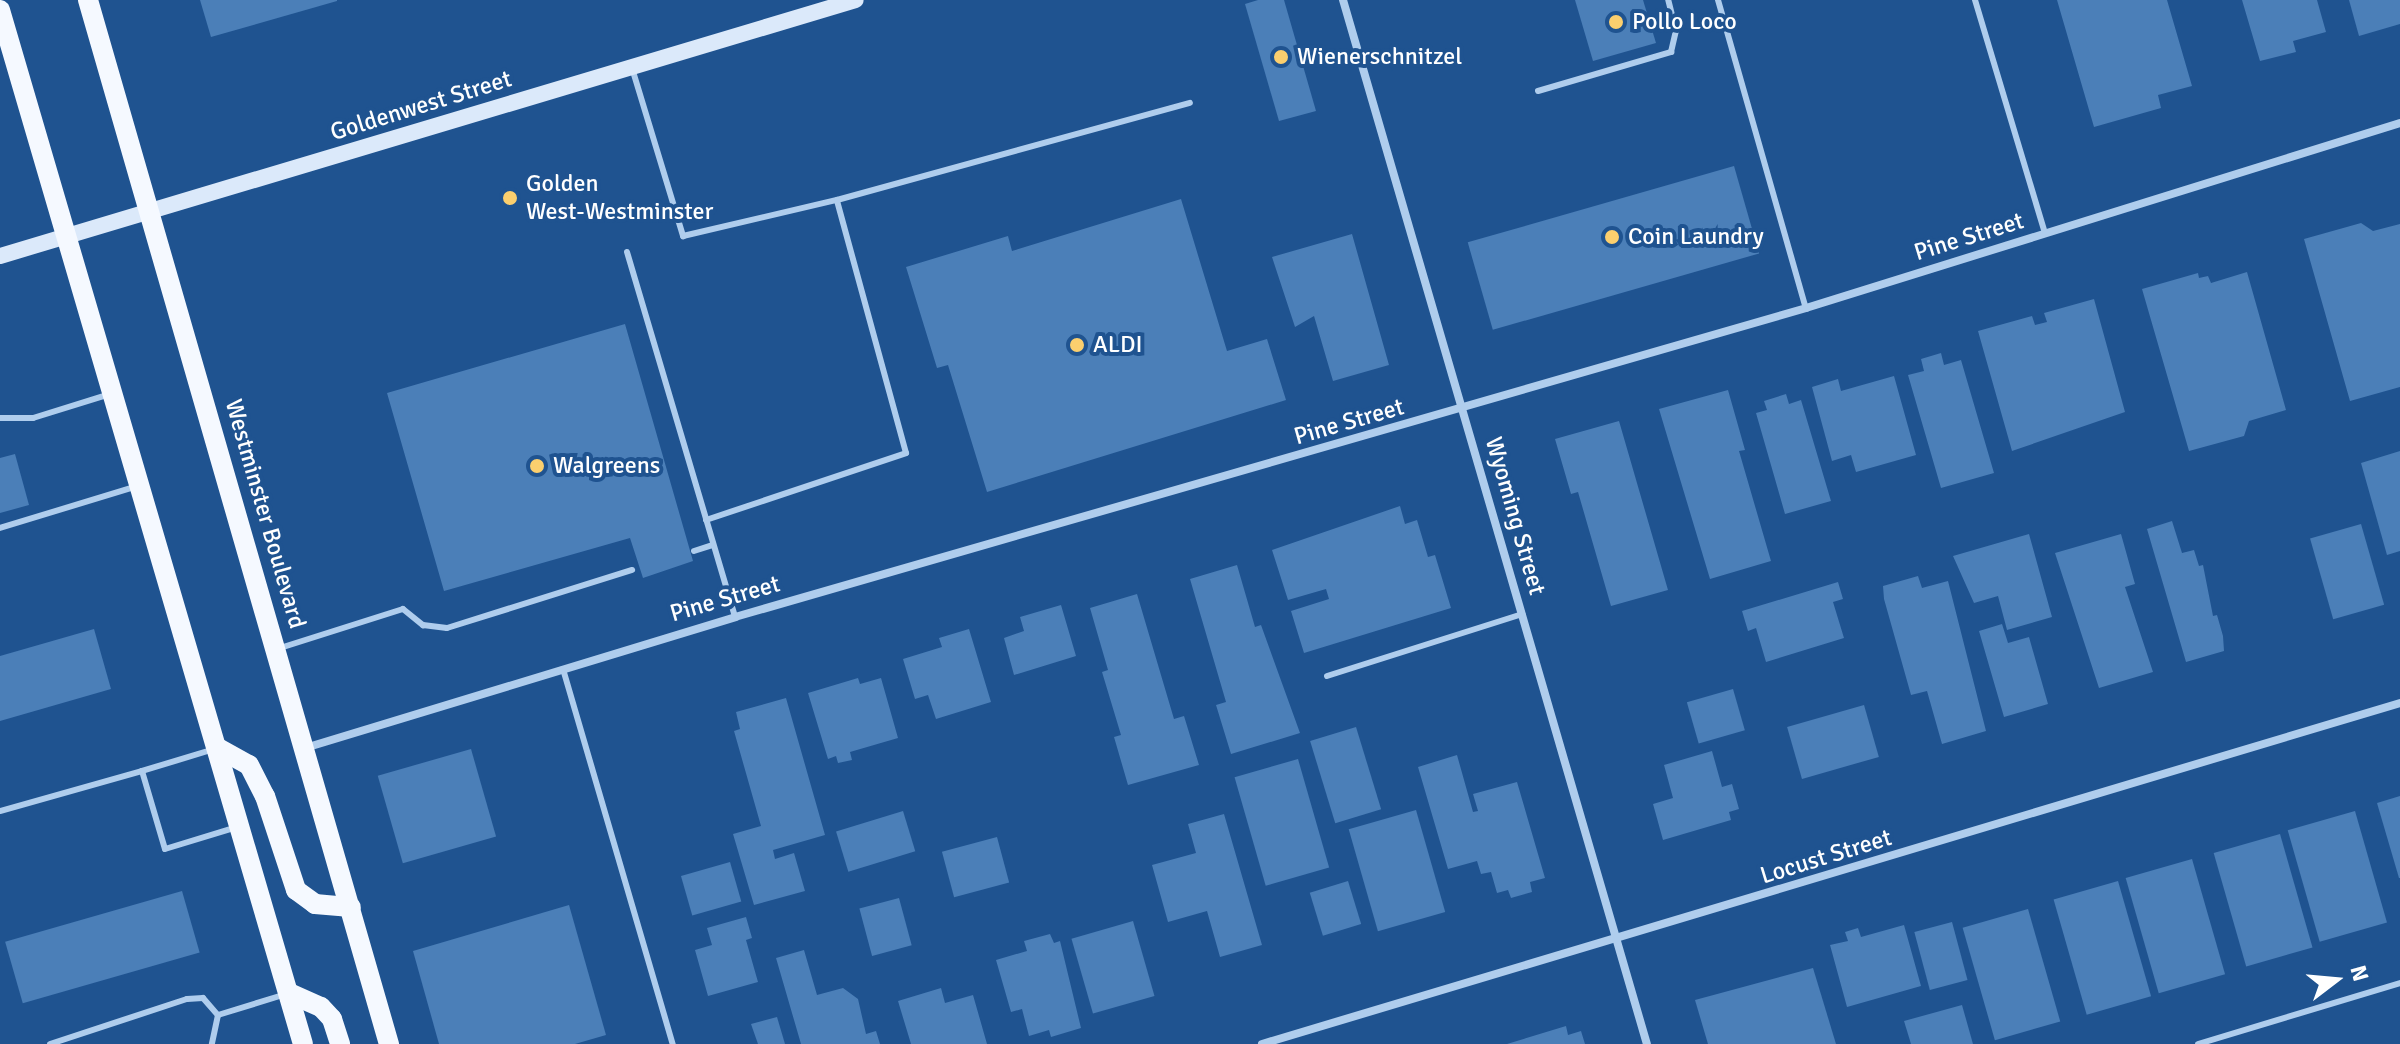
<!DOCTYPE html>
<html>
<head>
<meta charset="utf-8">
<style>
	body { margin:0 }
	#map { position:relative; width:2400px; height:1044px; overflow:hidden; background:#1f5390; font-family:Signika,sans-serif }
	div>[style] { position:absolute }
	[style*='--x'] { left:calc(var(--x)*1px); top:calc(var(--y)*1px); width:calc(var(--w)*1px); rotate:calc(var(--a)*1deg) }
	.building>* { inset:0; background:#4b7fb8; transform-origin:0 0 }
	.service>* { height:6px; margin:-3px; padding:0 3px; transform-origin:3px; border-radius:3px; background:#afcded }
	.minor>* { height:8px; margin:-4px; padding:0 4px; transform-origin:4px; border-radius:4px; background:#afcded }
	.secondary>* { height:16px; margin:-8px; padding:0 8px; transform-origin:8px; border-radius:8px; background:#dbe9fa }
	.primary>* { height:20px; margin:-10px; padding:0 10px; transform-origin:10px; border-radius:10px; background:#f5f9ff }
	.dots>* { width:22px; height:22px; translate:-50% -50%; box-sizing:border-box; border:4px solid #1f5390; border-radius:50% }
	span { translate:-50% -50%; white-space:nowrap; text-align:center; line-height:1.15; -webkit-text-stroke:8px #1f5390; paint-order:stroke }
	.poi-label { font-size:24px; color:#fff }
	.left { translate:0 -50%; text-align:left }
	.street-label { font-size:24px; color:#fff }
	.north { position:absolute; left:2296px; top:940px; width:80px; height:80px; -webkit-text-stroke:6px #1f5390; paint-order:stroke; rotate:74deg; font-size:22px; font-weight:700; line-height:32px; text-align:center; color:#fff }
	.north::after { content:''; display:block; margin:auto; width:28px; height:36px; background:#fff; clip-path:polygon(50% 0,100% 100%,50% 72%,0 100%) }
</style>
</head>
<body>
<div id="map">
	<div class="building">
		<div style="clip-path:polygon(200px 0,337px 0,337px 1px,211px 37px)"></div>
		<div style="clip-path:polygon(1258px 0,1284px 0,1316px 111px,1279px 121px,1245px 4px)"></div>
		<div style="clip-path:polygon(1575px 0,1643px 0,1656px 43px,1593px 61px)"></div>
		<div style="clip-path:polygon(2057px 0,2167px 0,2192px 86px,2158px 95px,2161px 108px,2094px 127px)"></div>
		<div style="clip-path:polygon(2242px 0,2317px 0,2326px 32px,2293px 41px,2296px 52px,2260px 61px)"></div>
		<div style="clip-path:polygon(2349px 0,2400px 0,2400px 24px,2359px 36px)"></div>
		<div style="left:1734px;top:166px;width:91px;height:277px;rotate:74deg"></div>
		<div style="clip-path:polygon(1181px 199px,1227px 351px,1267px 339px,1286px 400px,987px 492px,948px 365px,937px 368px,906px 267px,1008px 236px,1012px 251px)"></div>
		<div style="clip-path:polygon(2361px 223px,2373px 231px,2400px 224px,2400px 387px,2350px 401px,2304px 239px)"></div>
		<div style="clip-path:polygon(1352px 234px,1389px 365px,1333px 381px,1314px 316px,1295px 327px,1272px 257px)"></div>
		<div style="clip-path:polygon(2247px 272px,2286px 410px,2249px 421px,2244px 436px,2189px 451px,2142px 289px,2198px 273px,2199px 278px,2208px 276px,2211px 283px)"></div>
		<div style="clip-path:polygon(2094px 299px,2125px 412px,2012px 451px,1978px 331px,2032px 316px,2035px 325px,2047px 322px,2044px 313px)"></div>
		<div style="clip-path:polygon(625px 324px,693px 561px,643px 578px,630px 538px,444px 591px,387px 393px)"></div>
		<div style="clip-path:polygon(1941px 353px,1944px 365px,1961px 360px,1994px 473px,1941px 488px,1908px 375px,1924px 371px,1921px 359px)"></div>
		<div style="clip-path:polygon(1894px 376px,1916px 455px,1856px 472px,1851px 455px,1832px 461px,1812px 387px,1838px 379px,1841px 391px)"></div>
		<div style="clip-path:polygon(1728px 390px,1745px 450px,1739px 451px,1771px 561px,1710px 579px,1659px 409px)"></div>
		<div style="clip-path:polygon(1786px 394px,1789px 404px,1801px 400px,1831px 501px,1785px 514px,1756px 413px,1767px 410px,1764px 401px)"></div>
		<div style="clip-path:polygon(1619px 421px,1668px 590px,1611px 606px,1578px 492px,1571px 494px,1555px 439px)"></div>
		<div style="clip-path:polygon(2400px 451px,2400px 551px,2387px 555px,2361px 463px)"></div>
		<div style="clip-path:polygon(15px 454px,29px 505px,0 513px,0 458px)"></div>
		<div style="clip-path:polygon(1400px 506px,1405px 524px,1417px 520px,1428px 557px,1435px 555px,1451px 608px,1304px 653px,1291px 611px,1329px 599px,1326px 589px,1288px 600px,1272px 550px)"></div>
		<div style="clip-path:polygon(2172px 521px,2182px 553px,2194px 550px,2199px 566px,2203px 565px,2213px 616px,2217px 615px,2223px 636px,2224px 651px,2186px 662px,2147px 529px)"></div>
		<div style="left:2361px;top:524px;width:84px;height:53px;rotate:74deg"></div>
		<div style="clip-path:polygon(2029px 534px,2052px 617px,2007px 630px,1998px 596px,1974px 603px,1953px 556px)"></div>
		<div style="clip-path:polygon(2121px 534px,2135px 584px,2125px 587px,2153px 672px,2099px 688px,2055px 553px)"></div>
		<div style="clip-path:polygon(1237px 565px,1255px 627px,1261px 625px,1300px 733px,1231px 754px,1216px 705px,1226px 702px,1190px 579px)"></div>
		<div style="clip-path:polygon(1918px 576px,1922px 588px,1948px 581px,1986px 731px,1942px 744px,1927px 691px,1911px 695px,1884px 599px,1883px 586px)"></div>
		<div style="clip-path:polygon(1838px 582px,1843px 599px,1833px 602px,1844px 638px,1766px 662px,1756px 628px,1748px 631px,1742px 611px)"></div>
		<div style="clip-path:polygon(1137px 594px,1174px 719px,1184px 716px,1199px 765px,1128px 785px,1114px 737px,1121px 735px,1102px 672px,1108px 670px,1090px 608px)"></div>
		<div style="clip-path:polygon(1061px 605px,1076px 656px,1014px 675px,1004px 638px,1024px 631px,1020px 617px)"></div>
		<div style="clip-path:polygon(2002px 624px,2008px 643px,2029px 637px,2048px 704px,2004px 717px,1979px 631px)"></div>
		<div style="clip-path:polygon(94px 629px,111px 689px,0 721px,0 656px)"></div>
		<div style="clip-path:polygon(969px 629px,991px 702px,936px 719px,928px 695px,915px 699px,903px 659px,942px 647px,939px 638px)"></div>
		<div style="clip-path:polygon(858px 678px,860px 684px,881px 678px,898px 738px,850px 752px,852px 760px,838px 763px,836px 756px,828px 759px,808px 693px)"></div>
		<div style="left:1733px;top:689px;width:43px;height:48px;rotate:74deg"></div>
		<div style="clip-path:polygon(786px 698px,825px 835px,773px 850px,775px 859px,794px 853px,805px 891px,754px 905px,733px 834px,761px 826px,734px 731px,740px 729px,736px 712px)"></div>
		<div style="left:1864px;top:705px;width:54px;height:80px;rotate:74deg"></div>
		<div style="left:1356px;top:727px;width:86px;height:48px;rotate:73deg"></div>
		<div style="left:471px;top:749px;width:91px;height:97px;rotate:74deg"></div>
		<div style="clip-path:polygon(1712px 751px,1722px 787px,1732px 784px,1739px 809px,1729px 812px,1731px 820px,1663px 840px,1653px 804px,1673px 798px,1664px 765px)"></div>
		<div style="clip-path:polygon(1457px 755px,1473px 812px,1478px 811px,1473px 794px,1517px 782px,1545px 878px,1530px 882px,1532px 892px,1511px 898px,1508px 890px,1497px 893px,1491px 872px,1481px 874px,1477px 861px,1448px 869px,1418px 767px)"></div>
		<div style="left:1298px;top:759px;width:113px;height:66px;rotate:74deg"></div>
		<div style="clip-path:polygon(2400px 796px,2400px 878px,2399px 878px,2377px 803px)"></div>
		<div style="left:1416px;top:810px;width:106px;height:70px;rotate:74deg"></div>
		<div style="left:903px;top:811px;width:42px;height:70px;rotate:73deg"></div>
		<div style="left:2355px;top:811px;width:116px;height:70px;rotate:74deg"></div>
		<div style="clip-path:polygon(1224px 814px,1262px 945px,1220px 957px,1207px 911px,1168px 922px,1152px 865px,1196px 853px,1188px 824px)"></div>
		<div style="left:2280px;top:834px;width:118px;height:69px;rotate:74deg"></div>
		<div style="left:997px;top:837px;width:47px;height:57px;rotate:75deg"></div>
		<div style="left:2192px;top:859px;width:120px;height:69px;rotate:74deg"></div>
		<div style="left:730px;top:862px;width:41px;height:51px;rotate:74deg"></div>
		<div style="left:1348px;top:881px;width:45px;height:40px;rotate:73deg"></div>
		<div style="left:2118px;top:881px;width:120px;height:67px;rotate:74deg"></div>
		<div style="left:182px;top:891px;width:64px;height:184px;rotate:74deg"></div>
		<div style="left:899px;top:898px;width:49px;height:41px;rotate:75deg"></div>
		<div style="clip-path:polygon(569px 905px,606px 1035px,575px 1044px,439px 1044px,413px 951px)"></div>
		<div style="left:2028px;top:909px;width:117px;height:68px;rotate:74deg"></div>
		<div style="clip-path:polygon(746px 917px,752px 938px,746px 940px,758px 982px,708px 996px,695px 950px,712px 945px,707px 928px)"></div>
		<div style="left:1133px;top:921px;width:78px;height:64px;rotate:74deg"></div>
		<div style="left:1952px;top:922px;width:60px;height:39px;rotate:75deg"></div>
		<div style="clip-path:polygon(1904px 925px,1921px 986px,1847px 1007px,1830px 945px,1848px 941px,1845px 932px,1858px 928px,1861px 937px)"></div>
		<div style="clip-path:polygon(1050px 934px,1054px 943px,1060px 941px,1081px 1028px,1051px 1037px,1049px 1030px,1029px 1036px,1022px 1009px,1011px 1012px,996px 960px,1027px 951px,1024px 941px)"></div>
		<div style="clip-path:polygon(804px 950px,817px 995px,843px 988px,858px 999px,866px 1034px,876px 1031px,880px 1044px,801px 1044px,776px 958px)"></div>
		<div style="clip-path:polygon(1813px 968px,1836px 1044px,1708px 1044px,1695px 1000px)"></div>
		<div style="clip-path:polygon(941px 988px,945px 1003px,973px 995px,987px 1044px,911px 1044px,898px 1001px)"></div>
		<div style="clip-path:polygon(1962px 1005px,1973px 1044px,1911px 1044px,1904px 1021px)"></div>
		<div style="clip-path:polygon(777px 1017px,785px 1044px,758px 1044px,751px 1024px)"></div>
		<div style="clip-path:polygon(1566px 1026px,1568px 1035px,1581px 1031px,1585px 1044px,1507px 1044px)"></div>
	</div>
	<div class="service">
		<div style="--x:1718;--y:0;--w:320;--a:74.1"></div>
		<div style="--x:1975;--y:0;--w:244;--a:73.3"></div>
		<div style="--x:632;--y:68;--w:176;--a:73.1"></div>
		<div style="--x:683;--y:236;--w:158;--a:-13.2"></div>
		<div style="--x:1538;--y:91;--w:139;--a:-16.3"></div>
		<div style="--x:1671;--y:52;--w:22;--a:-77"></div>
		<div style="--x:1676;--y:31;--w:32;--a:-104"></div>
		<div style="--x:627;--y:252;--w:381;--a:73.5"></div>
		<div style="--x:0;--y:418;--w:33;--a:0"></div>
		<div style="--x:33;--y:418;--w:77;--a:-17.3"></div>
		<div style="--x:706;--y:520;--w:211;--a:-18.5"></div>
		<div style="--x:906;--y:453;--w:262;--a:-105.3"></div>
		<div style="--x:837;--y:200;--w:366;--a:-15.4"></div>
		<div style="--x:0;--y:528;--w:140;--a:-17"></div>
		<div style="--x:694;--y:551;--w:20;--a:-18"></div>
		<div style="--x:280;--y:648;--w:129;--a:-17.6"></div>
		<div style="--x:403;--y:609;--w:26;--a:39"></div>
		<div style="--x:423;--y:625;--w:24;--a:7"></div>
		<div style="--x:447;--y:628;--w:194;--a:-17.4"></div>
		<div style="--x:563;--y:669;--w:391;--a:73.7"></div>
		<div style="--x:1327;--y:676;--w:205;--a:-17.6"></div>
		<div style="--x:211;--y:750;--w:72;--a:163.1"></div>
		<div style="--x:142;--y:771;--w:81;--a:73.6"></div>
		<div style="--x:165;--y:849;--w:75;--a:-17"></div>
		<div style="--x:0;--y:811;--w:148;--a:-15.7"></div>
		<div style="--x:218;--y:1015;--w:68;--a:-17.1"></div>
		<div style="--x:50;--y:1044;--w:144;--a:-18.2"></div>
		<div style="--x:187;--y:999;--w:16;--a:-4"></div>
		<div style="--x:203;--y:998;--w:23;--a:49"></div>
		<div style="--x:218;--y:1015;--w:30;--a:102"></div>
		<div style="--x:2198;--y:1044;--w:211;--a:-16.8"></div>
	</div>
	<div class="minor">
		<div style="--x:1343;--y:0;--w:1087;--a:73.77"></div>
		<div style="--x:305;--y:748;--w:450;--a:-16.9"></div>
		<div style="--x:735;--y:617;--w:1115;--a:-16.09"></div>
		<div style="--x:1806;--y:308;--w:622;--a:-17.3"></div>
		<div style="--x:1262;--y:1044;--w:1188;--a:-16.68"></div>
	</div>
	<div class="secondary">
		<div style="--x:0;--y:256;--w:893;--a:-16.65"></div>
	</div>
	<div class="primary">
		<div style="--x:88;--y:0;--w:1087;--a:73.92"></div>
		<div style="--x:0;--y:10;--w:1077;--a:73.67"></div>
		<div style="--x:218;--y:748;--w:35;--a:29"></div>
		<div style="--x:249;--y:765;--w:35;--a:63"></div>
		<div style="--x:265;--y:796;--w:99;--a:71.7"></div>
		<div style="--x:296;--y:890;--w:24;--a:36"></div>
		<div style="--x:315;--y:904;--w:36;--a:5"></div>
		<div style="--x:289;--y:993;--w:35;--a:24"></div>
		<div style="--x:321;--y:1007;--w:16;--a:47"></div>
		<div style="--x:332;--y:1019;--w:26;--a:72"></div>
	</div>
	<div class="dots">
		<div style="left:1616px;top:22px;background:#fbcf6e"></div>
		<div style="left:1281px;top:57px;background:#fbcf6e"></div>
		<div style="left:510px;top:198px;background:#fbcf6e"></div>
		<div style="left:1612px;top:237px;background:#fbcf6e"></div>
		<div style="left:1077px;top:345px;background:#fbcf6e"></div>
		<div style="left:537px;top:466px;background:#fbcf6e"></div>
	</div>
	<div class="poi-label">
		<span class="left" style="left:1632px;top:22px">Pollo Loco</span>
		<span class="left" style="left:1297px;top:57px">Wienerschnitzel</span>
		<span class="left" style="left:526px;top:198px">Golden<br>West-Westminster</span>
		<span class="left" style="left:1628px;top:237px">Coin Laundry</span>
		<span class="left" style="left:1093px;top:345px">ALDI</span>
		<span class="left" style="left:553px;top:466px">Walgreens</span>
	</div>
	<div class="street-label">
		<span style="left:421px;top:106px;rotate:-17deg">Goldenwest Street</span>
		<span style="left:1969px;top:237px;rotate:-17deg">Pine Street</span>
		<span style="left:1349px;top:422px;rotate:-16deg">Pine Street</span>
		<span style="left:265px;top:514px;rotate:74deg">Westminster Boulevard</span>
		<span style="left:1515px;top:516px;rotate:74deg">Wyoming Street</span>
		<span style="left:725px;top:599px;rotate:-16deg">Pine Street</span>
		<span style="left:1826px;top:857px;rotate:-17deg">Locust Street</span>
	</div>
	<div class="north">N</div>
</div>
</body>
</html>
